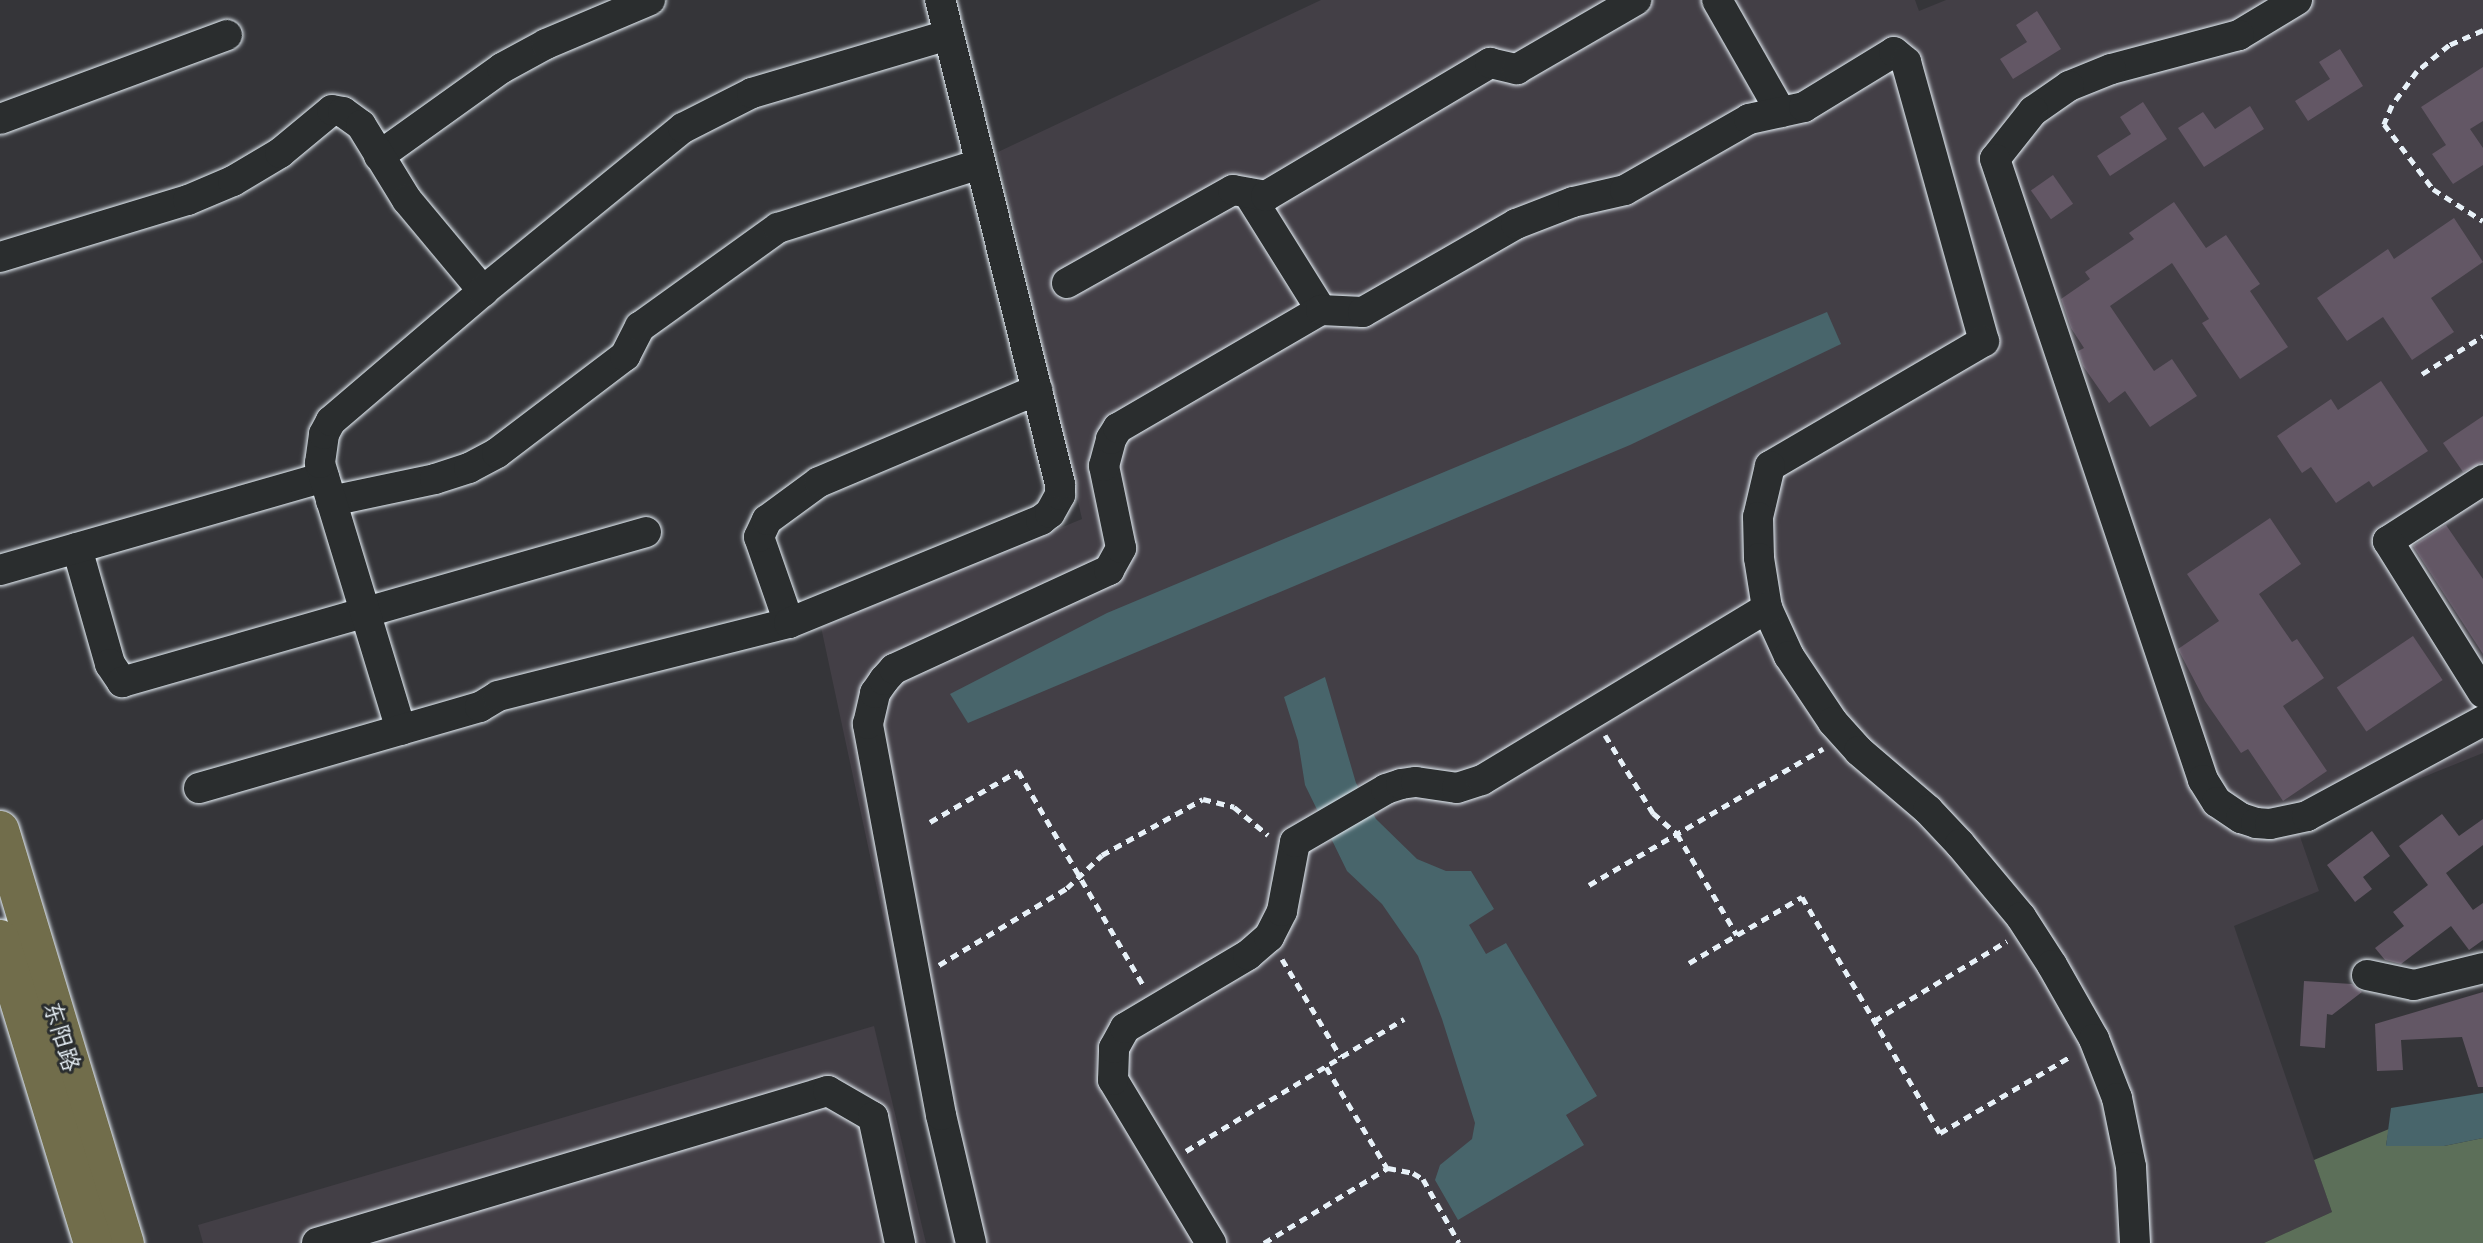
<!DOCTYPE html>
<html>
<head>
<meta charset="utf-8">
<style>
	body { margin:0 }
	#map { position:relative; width:2483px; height:1243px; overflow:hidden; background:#353539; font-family:"Playpen Sans","LXGW WenKai TC",sans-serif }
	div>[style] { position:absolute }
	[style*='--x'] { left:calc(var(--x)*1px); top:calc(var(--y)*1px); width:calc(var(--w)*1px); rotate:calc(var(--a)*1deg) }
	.built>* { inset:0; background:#433f46 }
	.green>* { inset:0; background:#5c6f59 }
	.water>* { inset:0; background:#48656b }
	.building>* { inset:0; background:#635765; transform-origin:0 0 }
	.path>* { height:5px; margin-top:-2.5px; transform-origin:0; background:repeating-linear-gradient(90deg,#e8f1f8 0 8px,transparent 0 14px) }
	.roads { filter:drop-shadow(0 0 2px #e8f1f8) drop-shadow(0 0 2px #e8f1f8) }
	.minor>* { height:30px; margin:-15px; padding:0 15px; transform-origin:15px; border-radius:15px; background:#2a2d2e }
	.major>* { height:38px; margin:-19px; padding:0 19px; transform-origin:19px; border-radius:19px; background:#716d4b }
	span { translate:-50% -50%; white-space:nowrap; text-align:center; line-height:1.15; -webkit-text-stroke:6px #2a2d2e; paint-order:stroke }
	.street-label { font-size:24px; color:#e8f1f8 }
</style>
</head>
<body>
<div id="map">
	<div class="built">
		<div style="clip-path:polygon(1321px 0,1915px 0,1919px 11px,1946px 0,2483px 0,2483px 753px,2297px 828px,2319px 891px,2234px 926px,2332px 1212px,2264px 1243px,953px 1243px,821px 627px,1082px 519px,998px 152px)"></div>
		<div style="clip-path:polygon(874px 1026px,926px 1243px,203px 1243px,198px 1225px)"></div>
	</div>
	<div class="green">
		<div style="clip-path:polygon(2389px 1129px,2386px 1145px,2444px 1146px,2483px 1138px,2483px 1243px,2264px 1243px,2332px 1212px,2314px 1160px)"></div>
	</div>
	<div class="water">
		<div style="clip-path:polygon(1827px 312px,1841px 344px,1630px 445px,968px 723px,950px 694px,1107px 613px)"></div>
		<div style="clip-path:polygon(1325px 677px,1356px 783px,1376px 819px,1417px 859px,1446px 871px,1471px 871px,1494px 909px,1469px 925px,1486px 954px,1506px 943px,1597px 1096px,1566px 1115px,1584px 1145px,1458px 1220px,1435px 1180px,1440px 1165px,1472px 1139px,1475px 1123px,1442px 1019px,1418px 956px,1382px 904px,1347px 871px,1305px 785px,1298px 741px,1284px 697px)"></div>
		<div style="clip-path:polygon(2483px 1093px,2483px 1138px,2444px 1146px,2386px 1146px,2391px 1108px)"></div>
	</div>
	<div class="building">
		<div style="clip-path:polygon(2037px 11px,2061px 49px,2013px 79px,2000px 59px,2027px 42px,2016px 25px)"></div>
		<div style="clip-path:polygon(2340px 49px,2363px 86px,2308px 121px,2295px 101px,2330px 79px,2319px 62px)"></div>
		<div style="clip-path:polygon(2483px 67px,2483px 121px,2470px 129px,2483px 148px,2483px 165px,2453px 184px,2432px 154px,2446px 145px,2421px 107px)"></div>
		<div style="clip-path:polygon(2143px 102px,2167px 139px,2110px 176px,2097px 156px,2131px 134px,2120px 117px)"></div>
		<div style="clip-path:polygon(2250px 106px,2264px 129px,2204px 167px,2178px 128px,2203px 112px,2215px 129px)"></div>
		<div style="left:2053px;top:175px;width:35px;height:27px;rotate:55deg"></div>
		<div style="clip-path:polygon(2174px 202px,2206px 248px,2226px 235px,2260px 284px,2250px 291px,2288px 347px,2240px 379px,2202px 323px,2209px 319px,2172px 263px,2110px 306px,2154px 371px,2172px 359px,2197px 396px,2150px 427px,2125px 391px,2109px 403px,2083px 366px,2078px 351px,2084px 348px,2071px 328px,2061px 299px,2090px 279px,2085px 272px,2134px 239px,2129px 233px)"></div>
		<div style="clip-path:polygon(2454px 218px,2483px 262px,2431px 298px,2454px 332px,2412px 360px,2383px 317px,2347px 341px,2317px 298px,2388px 249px,2394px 259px)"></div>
		<div style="clip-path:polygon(2381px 381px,2428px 451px,2373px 487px,2369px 481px,2336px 503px,2311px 467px,2302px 473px,2277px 436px,2331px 399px,2338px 410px)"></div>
		<div style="clip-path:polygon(2483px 416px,2483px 462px,2463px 472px,2443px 443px)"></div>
		<div style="clip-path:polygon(2270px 518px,2301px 564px,2259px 594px,2292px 642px,2297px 639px,2324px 678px,2283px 706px,2327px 771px,2283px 801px,2248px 749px,2241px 753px,2205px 701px,2178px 649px,2219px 621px,2187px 574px)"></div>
		<div style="clip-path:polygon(2446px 525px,2483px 579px,2483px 654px,2413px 546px)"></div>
		<div style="left:2413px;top:636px;width:53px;height:92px;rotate:56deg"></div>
		<div style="clip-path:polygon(2442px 814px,2459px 836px,2483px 819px,2483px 845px,2446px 873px,2473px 910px,2483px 903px,2483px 940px,2469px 950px,2451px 926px,2401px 964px,2385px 960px,2375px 948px,2404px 926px,2393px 912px,2428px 885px,2399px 846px)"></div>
		<div style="clip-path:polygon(2372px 831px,2390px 856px,2363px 877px,2372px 889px,2355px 902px,2327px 865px)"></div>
		<div style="clip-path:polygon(2304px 981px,2352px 984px,2362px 992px,2332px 1015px,2327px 1014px,2325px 1048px,2300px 1046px)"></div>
		<div style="clip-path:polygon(2483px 992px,2483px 1087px,2478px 1087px,2462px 1037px,2401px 1040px,2403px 1070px,2377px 1071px,2375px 1024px)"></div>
	</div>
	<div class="path">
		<div style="--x:2483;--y:30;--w:37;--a:156"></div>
		<div style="--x:2449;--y:45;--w:41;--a:140.9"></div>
		<div style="--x:2417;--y:71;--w:42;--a:126.3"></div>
		<div style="--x:2392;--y:105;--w:21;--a:113"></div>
		<div style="--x:2384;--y:124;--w:81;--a:53"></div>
		<div style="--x:2433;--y:189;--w:59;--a:32.6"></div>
		<div style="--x:2422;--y:374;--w:72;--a:-31.9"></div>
		<div style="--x:1605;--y:735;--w:92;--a:58.4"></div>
		<div style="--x:1653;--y:813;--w:32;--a:41"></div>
		<div style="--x:1677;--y:834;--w:117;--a:59.3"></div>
		<div style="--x:930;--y:822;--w:102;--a:-30.1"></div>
		<div style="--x:1018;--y:771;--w:250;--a:59.7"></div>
		<div style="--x:1589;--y:885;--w:271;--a:-30.2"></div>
		<div style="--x:1282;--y:959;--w:114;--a:59"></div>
		<div style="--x:1689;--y:963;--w:131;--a:-30.3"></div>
		<div style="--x:1802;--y:897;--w:273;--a:59.7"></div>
		<div style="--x:1940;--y:1133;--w:152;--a:-30.4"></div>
		<div style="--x:939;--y:965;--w:149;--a:-31"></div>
		<div style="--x:1067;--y:888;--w:48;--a:-43.3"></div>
		<div style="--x:1102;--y:855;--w:115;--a:-29"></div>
		<div style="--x:1203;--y:799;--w:32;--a:14"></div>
		<div style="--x:1234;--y:807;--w:44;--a:39.5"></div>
		<div style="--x:1874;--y:1021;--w:155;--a:-31"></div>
		<div style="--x:1326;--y:1067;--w:118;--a:58.9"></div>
		<div style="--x:1186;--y:1151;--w:255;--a:-31.2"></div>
		<div style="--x:1264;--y:1243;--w:145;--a:-31.2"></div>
		<div style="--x:1388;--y:1168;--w:25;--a:11"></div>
		<div style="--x:1413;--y:1173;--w:12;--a:31"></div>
		<div style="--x:1423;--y:1179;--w:73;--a:60.6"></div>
	</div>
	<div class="roads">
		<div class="minor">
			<div style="--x:1717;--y:0;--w:129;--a:60.3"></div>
			<div style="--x:2297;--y:0;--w:68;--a:148.9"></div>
			<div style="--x:2239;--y:35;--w:132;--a:165.1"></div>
			<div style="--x:2111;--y:69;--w:45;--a:158"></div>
			<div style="--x:2069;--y:86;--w:44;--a:145.2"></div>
			<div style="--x:2033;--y:111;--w:61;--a:128.4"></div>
			<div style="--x:1995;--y:159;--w:655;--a:71.48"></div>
			<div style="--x:2203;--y:780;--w:26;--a:58"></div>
			<div style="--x:2217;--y:802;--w:29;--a:34"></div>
			<div style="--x:2241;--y:818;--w:16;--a:18"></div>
			<div style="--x:2256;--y:823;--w:14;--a:4"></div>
			<div style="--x:2270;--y:824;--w:38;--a:-12"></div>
			<div style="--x:2307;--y:816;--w:200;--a:-28.4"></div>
			<div style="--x:0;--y:119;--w:242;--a:-20.3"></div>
			<div style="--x:379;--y:156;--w:151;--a:-35.6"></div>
			<div style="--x:502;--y:68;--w:50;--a:-28.6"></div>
			<div style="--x:546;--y:44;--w:113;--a:-22.9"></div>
			<div style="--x:1248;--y:193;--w:138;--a:58"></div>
			<div style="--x:0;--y:257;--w:196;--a:-16.9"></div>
			<div style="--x:188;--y:200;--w:49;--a:-22.9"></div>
			<div style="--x:233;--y:181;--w:55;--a:-30.8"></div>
			<div style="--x:280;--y:153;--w:67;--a:-39.6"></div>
			<div style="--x:332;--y:110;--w:11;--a:10"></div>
			<div style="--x:343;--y:112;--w:22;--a:36"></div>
			<div style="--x:361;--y:125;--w:88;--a:58.5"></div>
			<div style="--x:407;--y:200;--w:119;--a:50.1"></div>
			<div style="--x:1067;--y:283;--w:190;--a:-29.3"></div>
			<div style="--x:1233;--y:190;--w:34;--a:10"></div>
			<div style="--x:1266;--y:196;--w:261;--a:-30.7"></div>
			<div style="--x:1490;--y:63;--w:28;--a:13"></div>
			<div style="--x:1517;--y:69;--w:138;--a:-30.1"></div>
			<div style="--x:2483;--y:480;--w:113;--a:147.3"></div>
			<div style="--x:2388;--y:541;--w:179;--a:58"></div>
			<div style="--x:331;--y:501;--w:106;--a:-11.9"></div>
			<div style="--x:435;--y:479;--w:36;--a:-18"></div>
			<div style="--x:469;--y:468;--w:32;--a:-28"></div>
			<div style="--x:497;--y:453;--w:161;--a:-37.2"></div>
			<div style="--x:625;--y:356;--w:33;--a:-63"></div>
			<div style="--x:640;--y:327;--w:170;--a:-35.7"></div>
			<div style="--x:778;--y:228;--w:212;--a:-17.6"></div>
			<div style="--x:77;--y:548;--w:121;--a:74.1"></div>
			<div style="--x:110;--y:664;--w:22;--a:56"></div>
			<div style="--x:122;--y:682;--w:545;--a:-15.97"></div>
			<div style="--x:0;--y:570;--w:337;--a:-16"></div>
			<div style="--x:789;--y:623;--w:91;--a:-109.2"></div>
			<div style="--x:759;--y:537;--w:19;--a:-65"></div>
			<div style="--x:767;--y:520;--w:64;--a:-36.2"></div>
			<div style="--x:819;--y:482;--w:237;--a:-22.9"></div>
			<div style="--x:401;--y:730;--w:279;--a:-106.9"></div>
			<div style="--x:320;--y:463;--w:29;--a:-82"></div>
			<div style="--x:324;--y:434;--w:15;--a:-62"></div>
			<div style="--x:331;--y:421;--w:200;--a:-40.5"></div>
			<div style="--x:483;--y:291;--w:258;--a:-39.2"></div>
			<div style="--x:683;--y:128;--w:77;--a:-26.9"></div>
			<div style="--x:752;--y:93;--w:204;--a:-16.5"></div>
			<div style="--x:199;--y:788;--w:292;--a:-16.1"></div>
			<div style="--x:480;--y:707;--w:21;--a:-31"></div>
			<div style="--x:498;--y:696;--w:300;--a:-14.1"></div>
			<div style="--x:789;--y:623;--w:272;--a:-22.2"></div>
			<div style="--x:1041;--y:520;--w:11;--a:-38"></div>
			<div style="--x:1050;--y:513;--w:21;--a:-61"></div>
			<div style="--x:1060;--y:495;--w:11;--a:-90"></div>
			<div style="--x:1060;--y:484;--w:499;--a:-103.9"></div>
			<div style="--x:2367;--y:975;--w:48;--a:12"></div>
			<div style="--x:2414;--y:985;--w:71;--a:-13.8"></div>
			<div style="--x:317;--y:1243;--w:533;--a:-16.57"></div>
			<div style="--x:828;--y:1091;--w:52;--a:30"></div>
			<div style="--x:873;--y:1117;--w:129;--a:77.9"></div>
			<div style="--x:971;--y:1243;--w:131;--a:-103.2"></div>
			<div style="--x:941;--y:1115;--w:398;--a:-100.6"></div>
			<div style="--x:868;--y:724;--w:32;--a:-77"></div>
			<div style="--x:875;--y:693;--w:16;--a:-55"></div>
			<div style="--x:884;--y:680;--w:15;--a:-48"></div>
			<div style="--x:894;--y:669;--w:237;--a:-24.7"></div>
			<div style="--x:1109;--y:570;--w:25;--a:-61"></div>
			<div style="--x:1121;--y:548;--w:84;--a:-101.7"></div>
			<div style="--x:1104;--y:466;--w:28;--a:-75"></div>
			<div style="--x:1111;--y:439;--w:13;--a:-58"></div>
			<div style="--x:1118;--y:428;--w:235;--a:-30.2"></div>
			<div style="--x:1321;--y:310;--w:42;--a:2.7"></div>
			<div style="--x:1363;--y:312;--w:177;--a:-29.9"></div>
			<div style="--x:1516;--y:224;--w:61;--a:-21.1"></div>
			<div style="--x:1573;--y:202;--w:53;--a:-13"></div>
			<div style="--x:1625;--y:190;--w:143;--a:-29.8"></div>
			<div style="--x:1749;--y:119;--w:56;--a:-12.3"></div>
			<div style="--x:1804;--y:107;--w:105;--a:-31.4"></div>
			<div style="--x:1894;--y:52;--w:16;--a:40"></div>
			<div style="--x:1906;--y:62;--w:290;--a:74.4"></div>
			<div style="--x:1984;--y:341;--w:248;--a:149.7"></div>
			<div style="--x:1770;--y:466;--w:52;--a:103.2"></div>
			<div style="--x:1758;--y:517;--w:41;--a:88.6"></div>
			<div style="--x:1759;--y:558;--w:51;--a:80.9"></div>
			<div style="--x:1767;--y:608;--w:53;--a:65.4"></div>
			<div style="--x:1789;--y:656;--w:79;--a:56.3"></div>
			<div style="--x:1833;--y:722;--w:39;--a:48"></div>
			<div style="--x:1859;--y:751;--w:91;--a:40.5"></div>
			<div style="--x:1928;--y:810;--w:47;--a:46.7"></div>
			<div style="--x:1960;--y:844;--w:95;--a:50.1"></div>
			<div style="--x:2021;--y:917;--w:57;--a:57.1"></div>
			<div style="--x:2052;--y:965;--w:85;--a:60.4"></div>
			<div style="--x:2094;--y:1039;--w:63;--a:68.7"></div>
			<div style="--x:2117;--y:1098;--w:70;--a:78.5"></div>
			<div style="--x:2131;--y:1167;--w:76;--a:87"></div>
			<div style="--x:1211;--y:1243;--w:190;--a:-121"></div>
			<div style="--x:1113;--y:1080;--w:32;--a:-88"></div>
			<div style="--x:1114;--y:1048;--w:23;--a:-61"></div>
			<div style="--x:1125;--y:1028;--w:143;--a:-30.7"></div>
			<div style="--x:1248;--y:955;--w:28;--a:-41"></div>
			<div style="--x:1269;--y:937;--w:29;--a:-63"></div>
			<div style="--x:1282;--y:911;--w:70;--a:-79.3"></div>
			<div style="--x:1295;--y:842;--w:105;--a:-30.2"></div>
			<div style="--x:1386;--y:789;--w:16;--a:-18"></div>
			<div style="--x:1401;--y:784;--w:15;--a:-8"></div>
			<div style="--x:1416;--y:782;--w:41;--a:8.3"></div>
			<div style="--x:1457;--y:788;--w:26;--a:-18"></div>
			<div style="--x:1482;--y:780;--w:333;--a:-31.1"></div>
		</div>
		<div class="major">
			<div style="--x:0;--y:830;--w:432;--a:73.2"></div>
			<div style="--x:0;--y:939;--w:318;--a:73"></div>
		</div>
	</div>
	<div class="street-label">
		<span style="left:63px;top:1036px;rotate:73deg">东阳路</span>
	</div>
</div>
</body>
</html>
